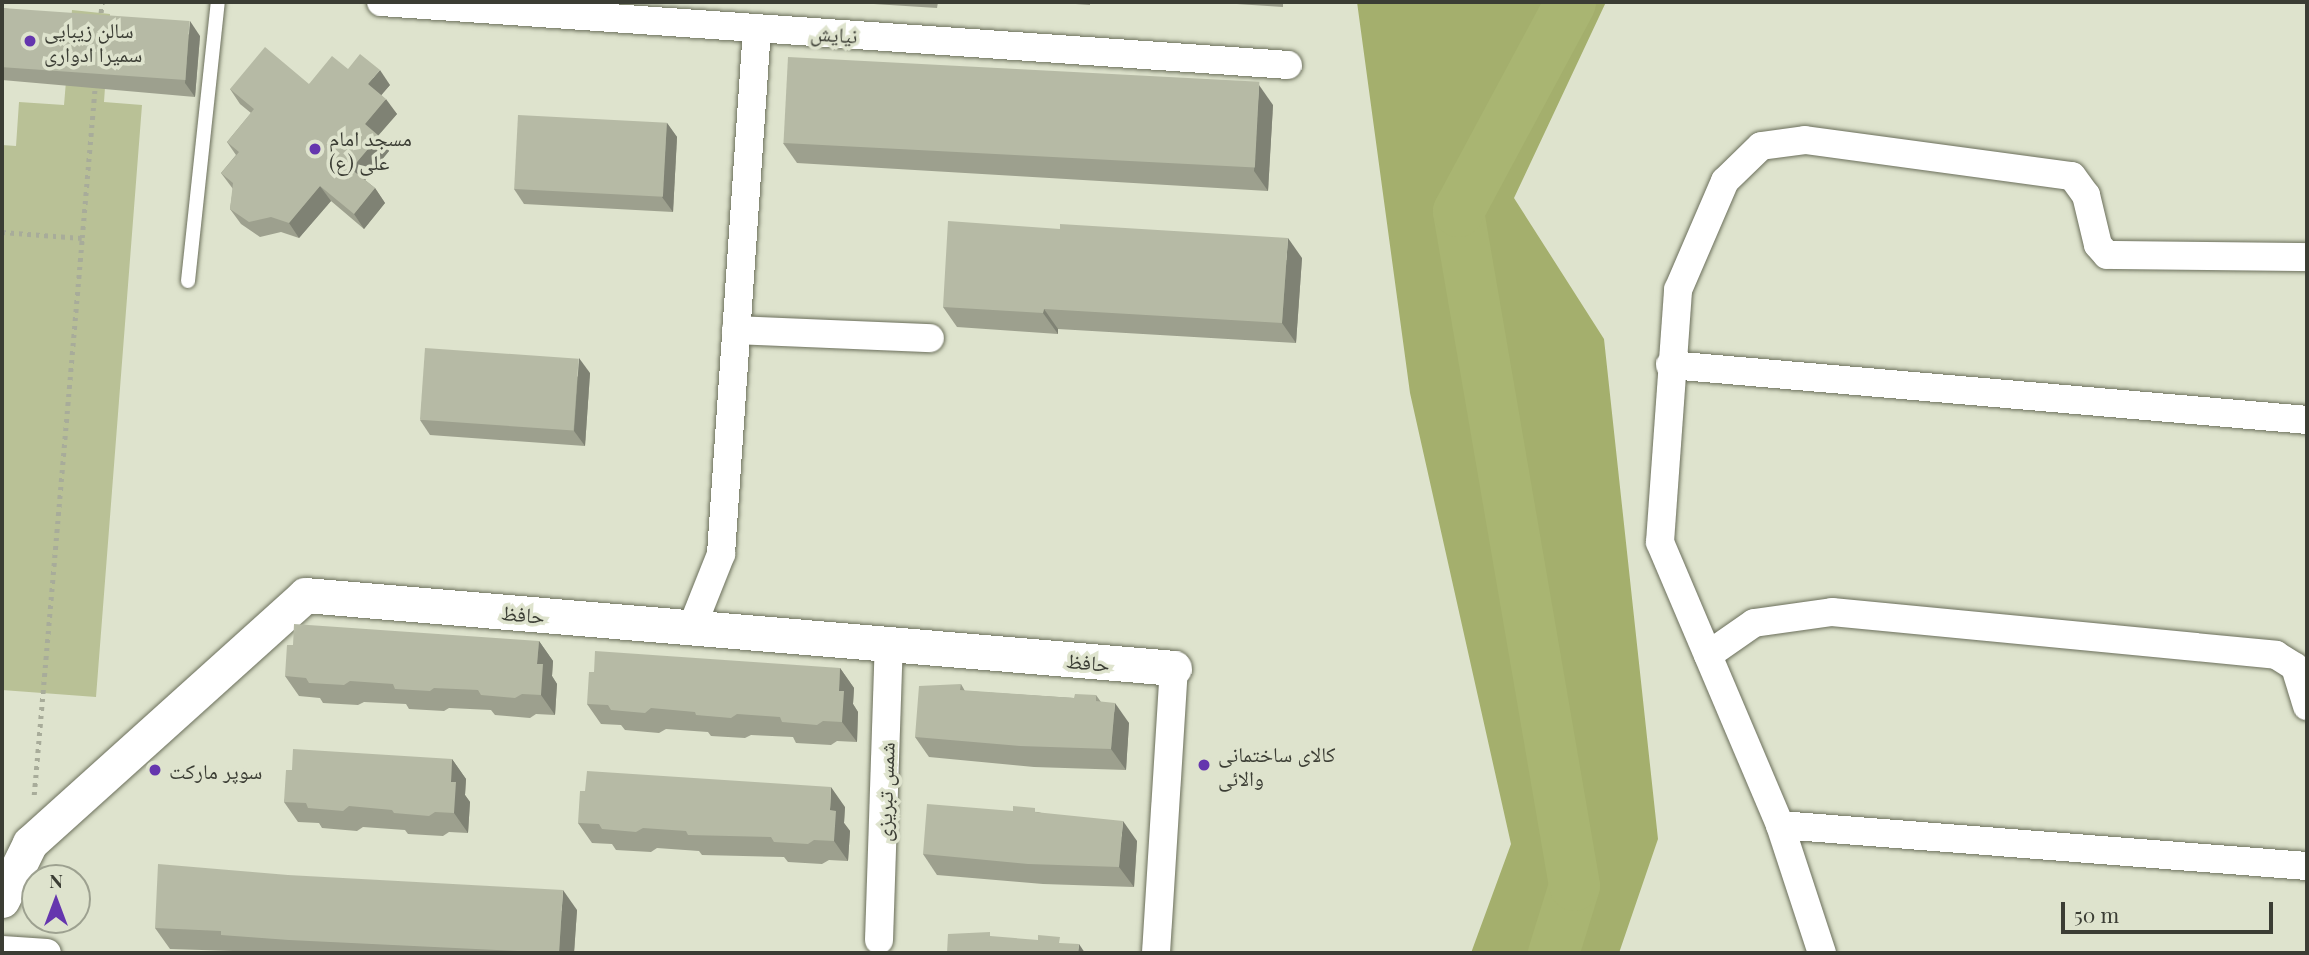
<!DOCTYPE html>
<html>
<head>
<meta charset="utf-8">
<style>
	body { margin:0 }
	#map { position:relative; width:2309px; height:955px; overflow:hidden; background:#dee3cd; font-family:"Playfair Display","Noto Naskh Arabic",serif }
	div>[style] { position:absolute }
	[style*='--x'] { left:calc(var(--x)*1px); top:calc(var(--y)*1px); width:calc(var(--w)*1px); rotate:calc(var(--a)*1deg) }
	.green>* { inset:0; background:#b9c196 }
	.forest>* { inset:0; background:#a4af6d }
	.river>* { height:51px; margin:-25.5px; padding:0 25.5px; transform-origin:25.5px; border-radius:25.5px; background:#a9b572 }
	.path>* { height:4.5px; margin-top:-2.25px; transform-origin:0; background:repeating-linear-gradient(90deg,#a8ac9a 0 3.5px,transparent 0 8.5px) }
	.roads { filter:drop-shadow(0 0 2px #6b6f5b) drop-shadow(0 0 2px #6b6f5b) }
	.service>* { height:14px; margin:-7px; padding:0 7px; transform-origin:7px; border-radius:7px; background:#fff }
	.minor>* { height:28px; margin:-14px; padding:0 14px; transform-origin:14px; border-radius:14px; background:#fff }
	.tertiary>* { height:35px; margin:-17.5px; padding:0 17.5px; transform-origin:17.5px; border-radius:17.5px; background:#fff }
	.wall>* { inset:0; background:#9da08e }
	.shaded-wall>* { inset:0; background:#7f8274 }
	.building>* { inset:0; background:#b6baa5; transform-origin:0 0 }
	.dots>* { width:19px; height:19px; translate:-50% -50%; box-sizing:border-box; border:4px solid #dee3cd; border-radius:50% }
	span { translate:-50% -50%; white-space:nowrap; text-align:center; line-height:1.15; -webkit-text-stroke:7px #dee3cd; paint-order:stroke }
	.poi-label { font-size:21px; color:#3b3d34 }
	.left { translate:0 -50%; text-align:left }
	.street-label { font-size:21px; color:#3b3d34 }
	.frame { position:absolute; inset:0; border:4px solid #3b3d34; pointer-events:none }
	.north { position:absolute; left:21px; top:864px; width:70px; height:70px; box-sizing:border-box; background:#dee3cd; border:2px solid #9da190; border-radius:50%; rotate:0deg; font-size:19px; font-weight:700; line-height:28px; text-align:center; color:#3b3d34 }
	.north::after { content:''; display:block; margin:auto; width:24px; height:32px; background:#6536ae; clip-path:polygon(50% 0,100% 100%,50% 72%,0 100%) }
	.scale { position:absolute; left:2061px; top:902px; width:212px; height:32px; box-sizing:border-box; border:4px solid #3b3d34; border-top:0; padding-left:9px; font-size:21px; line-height:24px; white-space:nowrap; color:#3b3d34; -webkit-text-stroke:5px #dee3cd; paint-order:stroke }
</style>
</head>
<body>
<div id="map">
	<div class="green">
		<div style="clip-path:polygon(72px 10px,110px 14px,104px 102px,142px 105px,96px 697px,2px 690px,2px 145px,16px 146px,19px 102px,64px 105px)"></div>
	</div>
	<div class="forest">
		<div style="clip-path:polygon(1357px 2px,1606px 2px,1514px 198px,1604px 339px,1658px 839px,1619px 953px,1471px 953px,1511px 844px,1410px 393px)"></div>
	</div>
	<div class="river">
		<div style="--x:1553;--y:953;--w:71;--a:-72.8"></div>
		<div style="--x:1574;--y:885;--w:684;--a:-99.77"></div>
		<div style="--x:1458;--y:211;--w:237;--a:-61.8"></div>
	</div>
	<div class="path">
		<div style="--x:100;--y:21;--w:19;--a:-84"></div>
		<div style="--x:2;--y:232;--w:80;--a:4.3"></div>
		<div style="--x:82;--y:238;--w:154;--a:-85.1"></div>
		<div style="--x:34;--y:795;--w:559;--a:-85.07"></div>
	</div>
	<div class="roads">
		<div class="service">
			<div style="--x:188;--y:281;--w:281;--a:-83.9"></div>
		</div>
		<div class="minor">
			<div style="--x:381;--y:2;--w:909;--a:3.97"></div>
			<div style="--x:736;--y:330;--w:194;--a:2.4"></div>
			<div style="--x:1670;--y:365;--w:639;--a:4.93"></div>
			<div style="--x:692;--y:627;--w:79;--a:-68.3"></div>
			<div style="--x:721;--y:554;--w:527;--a:-86.08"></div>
			<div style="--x:1708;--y:655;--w:56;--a:-34.8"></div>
			<div style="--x:1754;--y:623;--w:79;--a:-8"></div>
			<div style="--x:1832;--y:612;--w:446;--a:5.5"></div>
			<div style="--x:2276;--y:655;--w:22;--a:32"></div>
			<div style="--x:2295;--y:667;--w:41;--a:72.9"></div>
			<div style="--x:1780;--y:825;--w:529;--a:4.45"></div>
			<div style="--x:879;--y:940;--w:296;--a:-88.1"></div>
			<div style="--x:2;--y:950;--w:45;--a:3.8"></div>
			<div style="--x:1156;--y:953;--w:286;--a:-86.4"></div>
			<div style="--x:1822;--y:953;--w:135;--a:-108.2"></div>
			<div style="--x:1780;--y:825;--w:307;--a:-113"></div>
			<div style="--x:1660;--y:542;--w:253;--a:-85.9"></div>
			<div style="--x:1678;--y:290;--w:119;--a:-66.7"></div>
			<div style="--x:1725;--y:181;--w:50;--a:-44.2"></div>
			<div style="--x:1761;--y:146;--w:44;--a:-7.8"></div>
			<div style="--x:1805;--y:140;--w:269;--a:7.7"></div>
			<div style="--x:2072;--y:176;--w:24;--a:54"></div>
			<div style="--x:2086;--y:195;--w:51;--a:76.5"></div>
			<div style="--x:2098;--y:245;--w:13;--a:48"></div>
			<div style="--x:2107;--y:255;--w:200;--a:0.6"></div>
		</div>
		<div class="tertiary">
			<div style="--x:2;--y:900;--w:64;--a:-63.8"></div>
			<div style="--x:30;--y:843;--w:370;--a:-42"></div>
			<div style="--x:305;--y:595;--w:872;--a:4.8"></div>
		</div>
	</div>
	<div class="wall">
		<div style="clip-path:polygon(873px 2px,938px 2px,937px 8px,874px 4px)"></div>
		<div style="clip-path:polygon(1047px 2px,1090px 2px,1090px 5px)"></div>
		<div style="clip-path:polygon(1206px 2px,1283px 2px,1283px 7px)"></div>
		<div style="clip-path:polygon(2px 8px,200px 36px,195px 97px,2px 80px)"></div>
		<div style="clip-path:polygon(348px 69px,390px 85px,381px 95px,397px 114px,378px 136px,389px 151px,365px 180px,375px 188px,385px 203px,364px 229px,331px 201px,299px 238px,281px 232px,260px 237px,241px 224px,230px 209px,233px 189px,221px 173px,236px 155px,227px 142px,251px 113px,240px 104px,230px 89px,309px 84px)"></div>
		<div style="clip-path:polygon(1273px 105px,1268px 191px,797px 163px,783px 143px)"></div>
		<div style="clip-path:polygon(667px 123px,677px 137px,673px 212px,524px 204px,514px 189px)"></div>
		<div style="clip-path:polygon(1302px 258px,1296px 343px,1058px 329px,1058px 334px,957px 327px,943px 307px)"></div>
		<div style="clip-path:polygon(590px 373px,585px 446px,430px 435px,420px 420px)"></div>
		<div style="clip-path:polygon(539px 641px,553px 661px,552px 676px,557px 684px,555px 715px,536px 714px,530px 718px,495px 715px,491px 710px,449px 708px,444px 711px,409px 709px,406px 704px,364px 702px,358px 705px,323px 703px,320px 698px,299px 696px,285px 676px)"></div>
		<div style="clip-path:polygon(840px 668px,854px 688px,853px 704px,858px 712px,857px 742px,837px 741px,831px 745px,796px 743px,793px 737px,751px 735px,745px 738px,711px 736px,708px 732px,666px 729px,659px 733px,625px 730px,621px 725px,601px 724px,587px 704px)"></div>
		<div style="clip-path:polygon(961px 684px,965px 691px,1074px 698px,1096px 695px,1101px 702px,1129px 723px,1126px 770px,1034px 767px,929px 757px,915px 737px)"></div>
		<div style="clip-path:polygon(452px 759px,466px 779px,465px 795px,470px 802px,468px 833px,449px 832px,443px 836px,408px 834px,405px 830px,363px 827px,357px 831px,322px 828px,319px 823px,298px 822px,284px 802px,292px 770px)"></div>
		<div style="clip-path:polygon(845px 807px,844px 823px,850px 831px,848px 861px,829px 860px,822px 864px,788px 862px,784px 857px,702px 855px,699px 851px,657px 848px,651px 852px,616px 850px,612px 844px,592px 843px,578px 823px)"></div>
		<div style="clip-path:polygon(1013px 811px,1038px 812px,1137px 841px,1134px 887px,1043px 884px,937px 875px,923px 854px)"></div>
		<div style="clip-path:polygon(577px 910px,574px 953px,234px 953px,233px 951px,170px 949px,155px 928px)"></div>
	</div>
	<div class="shaded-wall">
		<div style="clip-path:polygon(190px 21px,200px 36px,195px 97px,185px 83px)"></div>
		<div style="clip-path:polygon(380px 70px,390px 85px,378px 99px,368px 84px)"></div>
		<div style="clip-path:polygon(1259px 85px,1273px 105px,1268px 191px,1254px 171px)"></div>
		<div style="clip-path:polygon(386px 99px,397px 114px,375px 139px,365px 124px)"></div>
		<div style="clip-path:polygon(667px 123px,677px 137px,673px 212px,662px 197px)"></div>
		<div style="clip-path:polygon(379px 136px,389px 151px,362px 184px,351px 169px)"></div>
		<div style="clip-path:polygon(320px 186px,331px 201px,299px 238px,289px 223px)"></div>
		<div style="clip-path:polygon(375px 188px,385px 203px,364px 229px,354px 214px)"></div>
		<div style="clip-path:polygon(1288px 238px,1302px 258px,1296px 343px,1282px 323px)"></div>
		<div style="clip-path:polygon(1044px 309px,1058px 329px,1058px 334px,1043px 313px)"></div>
		<div style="clip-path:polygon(579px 358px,590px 373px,585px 446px,574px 431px)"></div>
		<div style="clip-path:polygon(539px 641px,553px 661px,552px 676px,557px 684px,555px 715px,541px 695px,537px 664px)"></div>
		<div style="clip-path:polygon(840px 668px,854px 688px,853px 704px,858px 712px,857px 742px,842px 722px,839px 691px)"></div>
		<div style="clip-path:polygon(1115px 703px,1129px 723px,1126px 770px,1111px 749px)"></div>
		<div style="clip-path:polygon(452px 759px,466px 779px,465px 795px,470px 802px,468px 833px,454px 813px,451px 782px)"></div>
		<div style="clip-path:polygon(831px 787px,845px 807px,844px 823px,850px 831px,848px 861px,834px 841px,830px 810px)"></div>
		<div style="clip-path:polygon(1123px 821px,1137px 841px,1134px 887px,1119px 867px)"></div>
		<div style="clip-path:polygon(563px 890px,577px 910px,574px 953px,559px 953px)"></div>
		<div style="clip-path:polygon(1079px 944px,1085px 953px,1078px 953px)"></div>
	</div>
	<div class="building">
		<div style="left:2px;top:8px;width:188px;height:59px;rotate:4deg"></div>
		<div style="clip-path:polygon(265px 47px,309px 84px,332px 56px,348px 69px,360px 54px,380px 70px,368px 84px,386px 99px,365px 124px,379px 136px,351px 169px,375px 188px,354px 214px,320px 186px,289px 223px,271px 217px,249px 222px,230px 209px,233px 183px,221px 173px,239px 152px,227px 142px,254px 109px,230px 89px)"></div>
		<div style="left:788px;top:57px;width:472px;height:86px;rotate:3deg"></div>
		<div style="left:518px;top:115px;width:149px;height:74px;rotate:3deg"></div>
		<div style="clip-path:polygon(948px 221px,1060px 229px,1060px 224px,1288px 238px,1282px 323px,1044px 309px,1043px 313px,943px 307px)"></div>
		<div style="left:425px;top:348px;width:154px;height:72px;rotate:4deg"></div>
		<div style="clip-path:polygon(294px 624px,539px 641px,537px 664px,543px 664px,541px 695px,522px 694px,515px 698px,481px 695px,478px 690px,434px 688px,430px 691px,395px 689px,393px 684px,350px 681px,344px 685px,309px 683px,306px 678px,285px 676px,287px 645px,293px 645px)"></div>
		<div style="clip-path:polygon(595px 651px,840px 668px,839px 691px,844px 691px,842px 722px,823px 721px,817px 725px,782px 722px,780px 717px,737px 714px,731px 718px,696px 715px,695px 712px,651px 708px,645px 713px,611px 710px,608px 705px,587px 704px,589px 672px,594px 672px)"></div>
		<div style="clip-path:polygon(961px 684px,960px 690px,1074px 698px,1075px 694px,1096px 695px,1096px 701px,1115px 703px,1111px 749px,1020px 746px,915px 737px,919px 686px)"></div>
		<div style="clip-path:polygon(293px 749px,452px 759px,451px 782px,456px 782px,454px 813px,435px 812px,429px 816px,394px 813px,392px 810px,349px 806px,343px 811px,308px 808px,306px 803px,284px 802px,286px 770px,292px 770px)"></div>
		<div style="clip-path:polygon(587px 771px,831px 787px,830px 810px,836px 811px,834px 841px,814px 840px,808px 844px,774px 842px,771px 837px,688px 835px,686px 831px,643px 828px,636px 832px,602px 829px,599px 824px,578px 823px,580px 791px,585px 791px)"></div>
		<div style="clip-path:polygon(927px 804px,1013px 811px,1013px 806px,1035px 808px,1035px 812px,1123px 821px,1119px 867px,1028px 864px,923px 854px)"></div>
		<div style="clip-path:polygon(158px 864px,288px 875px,563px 890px,559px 953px,289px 940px,221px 935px,221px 931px,155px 928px)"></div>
		<div style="clip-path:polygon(990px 932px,990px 936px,1038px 940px,1038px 935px,1060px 937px,1059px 943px,1079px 944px,1078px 953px,947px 953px,948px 934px)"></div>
	</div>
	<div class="dots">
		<div style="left:30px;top:41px;background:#6536ae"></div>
		<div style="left:315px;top:149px;background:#6536ae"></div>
		<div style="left:1204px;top:765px;background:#6536ae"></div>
		<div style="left:155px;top:770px;background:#6536ae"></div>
	</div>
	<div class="poi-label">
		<span class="left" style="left:44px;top:41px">سالن زیبایی<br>سمیرا ادواری</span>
		<span class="left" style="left:329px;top:149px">مسجد امام<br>علی (ع)</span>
		<span class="left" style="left:1218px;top:765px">کالای ساختمانی<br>والائی</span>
		<span class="left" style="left:169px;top:770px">سوپر مارکت</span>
	</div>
	<div class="street-label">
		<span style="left:834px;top:33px;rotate:4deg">نیایش</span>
		<span style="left:523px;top:613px;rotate:5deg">حافظ</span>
		<span style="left:1088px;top:661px;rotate:5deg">حافظ</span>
		<span style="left:884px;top:792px;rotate:-88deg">شمس تبریزی</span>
	</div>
	<div class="frame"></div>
	<div class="north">N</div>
	<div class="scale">50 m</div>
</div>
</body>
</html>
